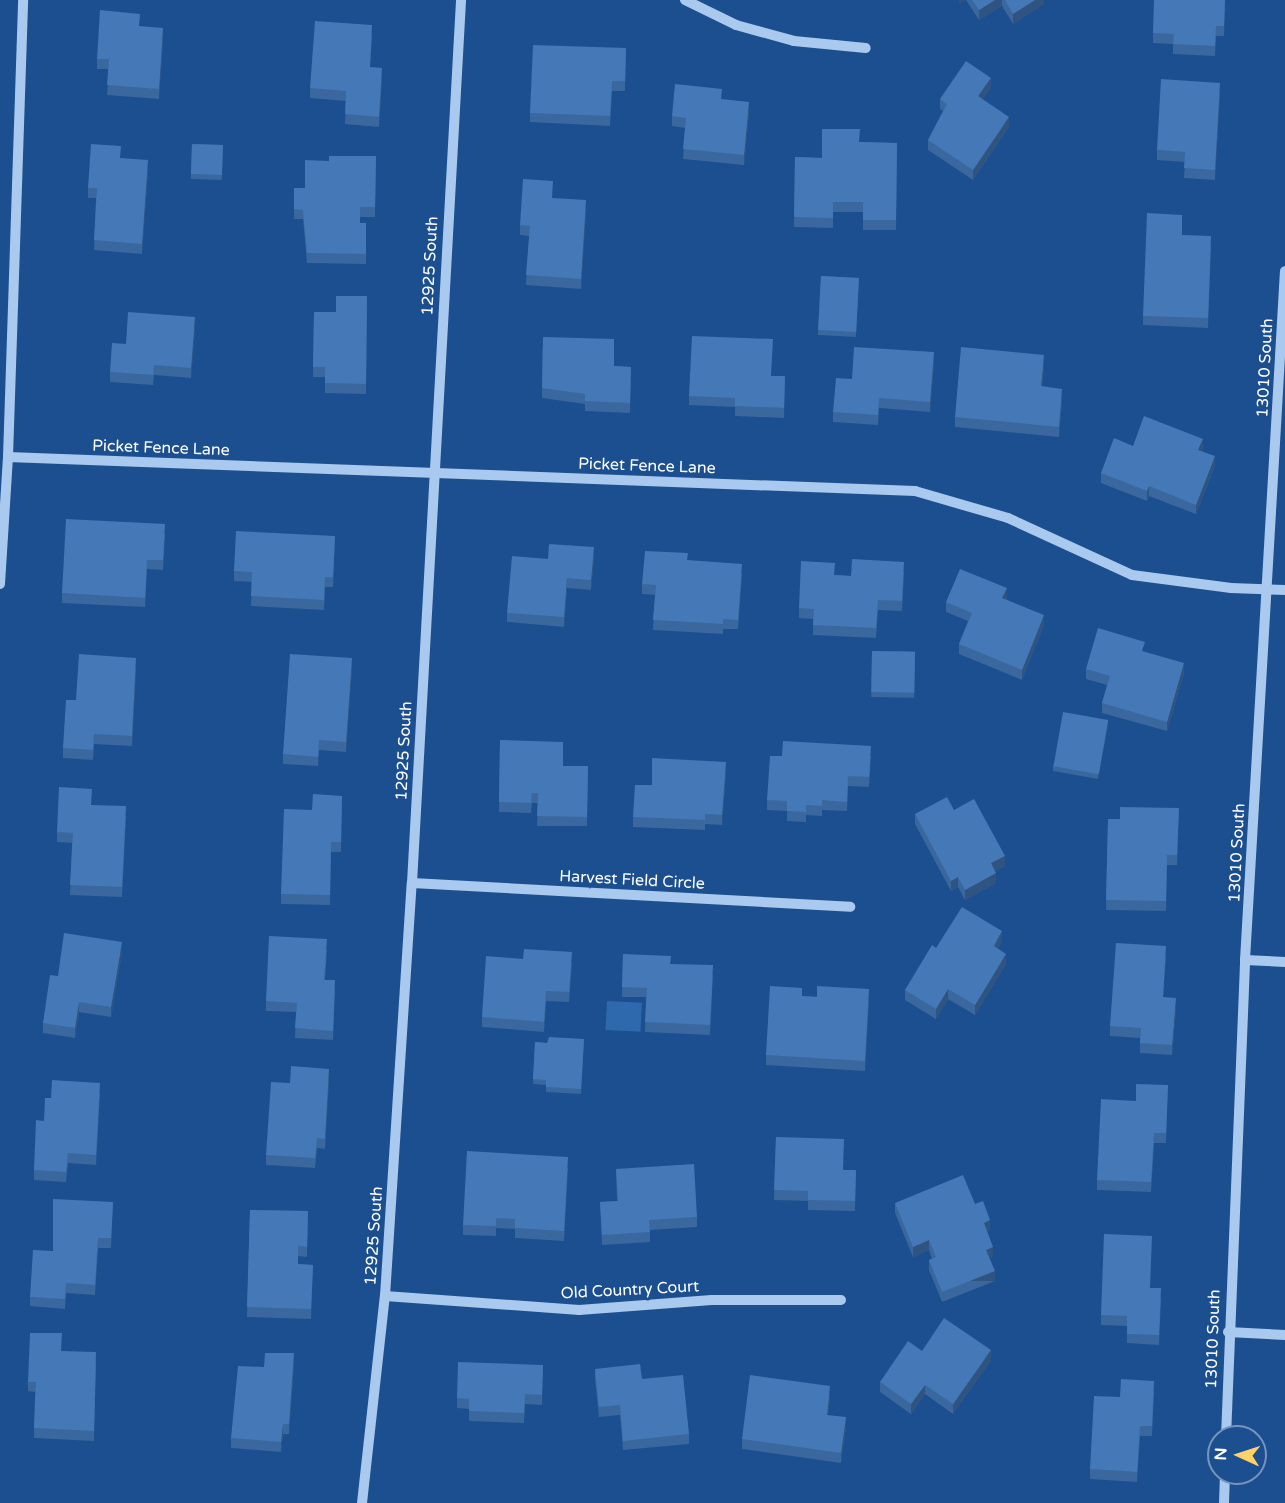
<!DOCTYPE html>
<html>
<head>
<meta charset="utf-8">
<style>
	body { margin:0 }
	#map { position:relative; width:1285px; height:1503px; overflow:hidden; background:#1b4f8f; font-family:"Varela Round",sans-serif }
	div>[style] { position:absolute }
	[style*='--x'] { left:calc(var(--x)*1px); top:calc(var(--y)*1px); width:calc(var(--w)*1px); rotate:calc(var(--a)*1deg) }
	.green>* { inset:0; background:#2e69ad; transform-origin:0 0 }
	.minor>* { height:10px; margin:-5px; padding:0 5px; transform-origin:5px; border-radius:5px; background:#a9c9ee }
	.wall>* { inset:0; background:#3a679d; transform-origin:0 0 }
	.shaded-wall>* { inset:0; background:#305480; transform-origin:0 0 }
	.building>* { inset:0; background:#4478b7; transform-origin:0 0 }
	span { translate:-50% -50%; white-space:nowrap; text-align:center; line-height:1.15; -webkit-text-stroke:6px #1b4f8f; paint-order:stroke }
	.street-label { font-size:16px; color:#fff }
	.north { position:absolute; left:1207px; top:1425px; width:60px; height:60px; box-sizing:border-box; background:#1b4f8f; border:2px solid #7695bc; border-radius:50%; rotate:273deg; font-size:16px; font-weight:700; line-height:24px; text-align:center; color:#fff }
	.north::after { content:''; display:block; margin:auto; width:21px; height:27px; background:#ffd166; clip-path:polygon(50% 0,100% 100%,50% 72%,0 100%) }
</style>
</head>
<body>
<div id="map">
	<div class="green">
		<div style="left:607px;top:1001px;width:35px;height:29px;rotate:3deg"></div>
	</div>
	<div class="minor">
		<div style="--x:685;--y:0;--w:57;--a:26.1"></div>
		<div style="--x:736;--y:25;--w:60;--a:15.4"></div>
		<div style="--x:794;--y:41;--w:72;--a:5.6"></div>
		<div style="--x:8;--y:457;--w:908;--a:2.15"></div>
		<div style="--x:915;--y:491;--w:97;--a:16.2"></div>
		<div style="--x:1008;--y:518;--w:136;--a:24.7"></div>
		<div style="--x:1132;--y:575;--w:100;--a:7.5"></div>
		<div style="--x:1231;--y:588;--w:54;--a:2.1"></div>
		<div style="--x:0;--y:584;--w:127;--a:-86.4"></div>
		<div style="--x:8;--y:457;--w:457;--a:-88.1"></div>
		<div style="--x:412;--y:883;--w:439;--a:3.1"></div>
		<div style="--x:1245;--y:960;--w:40;--a:2.9"></div>
		<div style="--x:385;--y:1296;--w:195;--a:4.1"></div>
		<div style="--x:579;--y:1310;--w:133;--a:-4.3"></div>
		<div style="--x:712;--y:1300;--w:129;--a:0"></div>
		<div style="--x:1228;--y:1332;--w:57;--a:3"></div>
		<div style="--x:1226;--y:1437;--w:477;--a:-87.7"></div>
		<div style="--x:1245;--y:960;--w:690;--a:-86.68"></div>
		<div style="--x:362;--y:1503;--w:208;--a:-83.7"></div>
		<div style="--x:385;--y:1296;--w:414;--a:-86.3"></div>
		<div style="--x:412;--y:883;--w:884;--a:-86.82"></div>
		<div style="--x:1224;--y:1503;--w:30;--a:-88"></div>
	</div>
	<div class="wall">
		<div style="clip-path:polygon(966px 0,1044px 0,1044px 4px,1013px 24px,1002px 6px,979px 20px)"></div>
		<div style="clip-path:polygon(1225px 0,1224px 36px,1216px 36px,1215px 56px,1173px 54px,1173px 44px,1153px 43px,1153px 33px)"></div>
		<div style="clip-path:polygon(140px 26px,163px 38px,159px 99px,107px 95px,109px 69px,97px 69px,97px 59px)"></div>
		<div style="clip-path:polygon(372px 35px,370px 67px,382px 78px,379px 127px,345px 124px,346px 101px,310px 98px,310px 88px)"></div>
		<div style="clip-path:polygon(626px 48px,625px 91px,612px 91px,610px 126px,530px 122px,530px 113px)"></div>
		<div style="clip-path:polygon(991px 88px,982px 99px,1009px 127px,973px 180px,928px 150px,928px 140px,943px 111px,940px 109px,940px 99px)"></div>
		<div style="clip-path:polygon(1220px 93px,1215px 180px,1184px 178px,1185px 162px,1157px 160px,1157px 150px)"></div>
		<div style="clip-path:polygon(749px 112px,744px 165px,683px 159px,685px 128px,672px 126px,672px 116px)"></div>
		<div style="clip-path:polygon(860px 142px,897px 143px,896px 230px,863px 230px,863px 212px,833px 212px,833px 228px,794px 227px,795px 157px,822px 158px)"></div>
		<div style="left:192px;top:144px;width:31px;height:35px;rotate:2deg"></div>
		<div style="clip-path:polygon(376px 156px,375px 217px,360px 217px,360px 223px,366px 223px,366px 264px,307px 263px,303px 219px,294px 219px,294px 188px,305px 188px,329px 161px)"></div>
		<div style="clip-path:polygon(121px 158px,148px 170px,142px 254px,94px 250px,96px 198px,88px 198px,88px 188px)"></div>
		<div style="clip-path:polygon(552px 198px,586px 210px,581px 289px,526px 285px,529px 236px,520px 235px,520px 225px)"></div>
		<div style="clip-path:polygon(1182px 235px,1211px 246px,1208px 328px,1143px 325px,1143px 316px)"></div>
		<div style="left:821px;top:276px;width:38px;height:59px;rotate:3deg"></div>
		<div style="clip-path:polygon(367px 296px,366px 394px,325px 393px,325px 377px,313px 377px,314px 312px,336px 312px)"></div>
		<div style="clip-path:polygon(195px 327px,191px 378px,154px 375px,153px 385px,110px 382px,110px 372px)"></div>
		<div style="clip-path:polygon(543px 337px,614px 366px,631px 367px,630px 413px,585px 411px,585px 404px,542px 398px)"></div>
		<div style="clip-path:polygon(934px 362px,930px 412px,879px 408px,878px 425px,833px 422px,833px 412px,852px 379px)"></div>
		<div style="clip-path:polygon(1044px 365px,1042px 387px,1062px 399px,1059px 437px,955px 427px,955px 417px)"></div>
		<div style="clip-path:polygon(772px 376px,785px 376px,784px 418px,735px 416px,735px 407px,689px 405px,689px 396px)"></div>
		<div style="clip-path:polygon(1133px 446px,1203px 448px,1202px 451px,1215px 466px,1196px 514px,1149px 496px,1147px 501px,1101px 483px,1101px 473px)"></div>
		<div style="clip-path:polygon(165px 534px,163px 570px,147px 569px,145px 607px,62px 603px,62px 593px)"></div>
		<div style="clip-path:polygon(335px 536px,333px 587px,325px 587px,324px 610px,251px 606px,252px 582px,234px 581px,234px 571px)"></div>
		<div style="clip-path:polygon(594px 557px,591px 590px,567px 588px,564px 627px,507px 622px,507px 613px,548px 559px)"></div>
		<div style="clip-path:polygon(688px 560px,742px 574px,738px 629px,723px 629px,723px 634px,653px 630px,655px 595px,642px 594px,642px 584px)"></div>
		<div style="clip-path:polygon(904px 572px,902px 611px,878px 610px,876px 638px,813px 635px,813px 619px,799px 618px,799px 608px,835px 575px,851px 576px)"></div>
		<div style="clip-path:polygon(1007px 598px,1006px 599px,1044px 625px,1022px 680px,959px 654px,959px 644px,968px 621px,946px 612px,946px 602px)"></div>
		<div style="left:872px;top:651px;width:43px;height:46px;rotate:1deg"></div>
		<div style="clip-path:polygon(1145px 652px,1184px 673px,1167px 731px,1102px 713px,1102px 703px,1107px 685px,1086px 679px,1086px 669px)"></div>
		<div style="clip-path:polygon(352px 667px,346px 752px,319px 750px,318px 766px,283px 764px,283px 754px)"></div>
		<div style="clip-path:polygon(136px 668px,132px 746px,94px 744px,93px 760px,63px 758px,63px 748px,76px 700px)"></div>
		<div style="clip-path:polygon(1108px 725px,1098px 779px,1053px 771px,1053px 766px)"></div>
		<div style="clip-path:polygon(500px 740px,563px 766px,588px 766px,587px 826px,537px 826px,538px 803px,532px 803px,531px 813px,499px 812px)"></div>
		<div style="clip-path:polygon(782px 756px,871px 756px,869px 787px,848px 786px,847px 811px,822px 810px,822px 816px,806px 815px,806px 822px,787px 821px,787px 811px,767px 810px,767px 800px)"></div>
		<div style="clip-path:polygon(726px 772px,722px 825px,705px 824px,705px 830px,633px 827px,633px 817px,652px 785px)"></div>
		<div style="clip-path:polygon(342px 796px,341px 852px,331px 852px,330px 905px,281px 904px,281px 894px,312px 810px)"></div>
		<div style="clip-path:polygon(91px 805px,126px 816px,122px 897px,70px 895px,72px 843px,57px 842px,57px 832px)"></div>
		<div style="clip-path:polygon(1179px 808px,1177px 865px,1167px 865px,1166px 911px,1106px 910px,1108px 819px,1120px 819px)"></div>
		<div style="clip-path:polygon(954px 810px,1005px 866px,995px 871px,996px 883px,965px 900px,958px 887px,951px 891px,915px 824px,915px 814px)"></div>
		<div style="clip-path:polygon(1002px 941px,998px 949px,1006px 964px,975px 1015px,948px 999px,936px 1019px,905px 1000px,905px 990px,936px 948px)"></div>
		<div style="clip-path:polygon(327px 949px,325px 980px,335px 990px,333px 1040px,295px 1038px,296px 1012px,266px 1011px,266px 1001px)"></div>
		<div style="clip-path:polygon(122px 952px,111px 1017px,79px 1012px,75px 1038px,43px 1033px,43px 1023px,58px 976px)"></div>
		<div style="clip-path:polygon(623px 954px,671px 964px,713px 975px,710px 1035px,645px 1032px,646px 997px,622px 997px)"></div>
		<div style="clip-path:polygon(1166px 956px,1163px 997px,1176px 1008px,1172px 1055px,1140px 1053px,1140px 1038px,1110px 1036px,1110px 1026px)"></div>
		<div style="clip-path:polygon(572px 962px,569px 1002px,546px 1001px,544px 1032px,482px 1027px,482px 1017px)"></div>
		<div style="clip-path:polygon(802px 996px,869px 999px,865px 1071px,766px 1065px,766px 1055px)"></div>
		<div style="clip-path:polygon(584px 1039px,581px 1094px,546px 1092px,546px 1085px,533px 1084px,535px 1042px,547px 1043px)"></div>
		<div style="clip-path:polygon(329px 1079px,325px 1149px,317px 1148px,315px 1168px,266px 1165px,266px 1155px,290px 1083px)"></div>
		<div style="clip-path:polygon(1168px 1085px,1166px 1143px,1154px 1143px,1151px 1192px,1097px 1190px,1097px 1180px,1136px 1101px)"></div>
		<div style="clip-path:polygon(100px 1093px,96px 1165px,68px 1163px,66px 1182px,34px 1180px,34px 1170px,44px 1121px,51px 1098px)"></div>
		<div style="clip-path:polygon(776px 1137px,844px 1170px,856px 1170px,855px 1211px,808px 1210px,808px 1201px,774px 1200px)"></div>
		<div style="clip-path:polygon(568px 1167px,564px 1241px,515px 1238px,515px 1229px,496px 1228px,496px 1236px,463px 1235px,463px 1225px)"></div>
		<div style="clip-path:polygon(616px 1169px,697px 1217px,697px 1227px,650px 1230px,650px 1242px,602px 1245px,600px 1202px,617px 1201px)"></div>
		<div style="clip-path:polygon(113px 1202px,111px 1248px,98px 1248px,95px 1295px,66px 1293px,65px 1309px,30px 1306px,30px 1297px,53px 1251px)"></div>
		<div style="clip-path:polygon(895px 1203px,975px 1204px,990px 1230px,987px 1231px,993px 1257px,989px 1258px,995px 1281px,942px 1302px,929px 1270px,929px 1260px,932px 1259px,929px 1250px,913px 1257px,895px 1213px)"></div>
		<div style="clip-path:polygon(250px 1210px,308px 1211px,307px 1257px,298px 1256px,298px 1264px,313px 1265px,311px 1319px,247px 1317px)"></div>
		<div style="clip-path:polygon(1151px 1288px,1161px 1298px,1159px 1345px,1127px 1343px,1127px 1326px,1101px 1325px,1101px 1315px)"></div>
		<div style="clip-path:polygon(62px 1351px,96px 1362px,94px 1441px,34px 1438px,35px 1392px,28px 1391px,28px 1382px)"></div>
		<div style="clip-path:polygon(922px 1351px,991px 1360px,953px 1414px,925px 1394px,911px 1414px,880px 1392px,880px 1382px)"></div>
		<div style="clip-path:polygon(294px 1363px,289px 1434px,283px 1434px,281px 1452px,231px 1448px,231px 1438px,264px 1367px)"></div>
		<div style="clip-path:polygon(543px 1365px,542px 1405px,525px 1404px,524px 1423px,469px 1421px,469px 1409px,457px 1408px,457px 1398px)"></div>
		<div style="clip-path:polygon(595px 1369px,642px 1379px,689px 1434px,689px 1444px,623px 1450px,620px 1415px,599px 1417px,595px 1379px)"></div>
		<div style="clip-path:polygon(1154px 1391px,1152px 1436px,1140px 1436px,1137px 1482px,1090px 1479px,1090px 1469px,1120px 1397px)"></div>
		<div style="clip-path:polygon(830px 1396px,828px 1415px,846px 1427px,841px 1463px,742px 1449px,742px 1439px)"></div>
	</div>
	<div class="shaded-wall">
		<div style="clip-path:polygon(959px 0,965px 0,959px 4px)"></div>
		<div style="clip-path:polygon(995px 0,1002px 0,1002px 6px,979px 20px,979px 10px)"></div>
		<div style="clip-path:polygon(1035px 0,1044px 0,1044px 4px,1013px 24px,1013px 14px)"></div>
		<div style="clip-path:polygon(163px 28px,163px 38px,159px 99px,159px 89px)"></div>
		<div style="clip-path:polygon(382px 68px,382px 78px,379px 127px,379px 117px)"></div>
		<div style="clip-path:polygon(991px 78px,991px 88px,978px 106px,978px 96px)"></div>
		<div style="clip-path:polygon(1220px 83px,1220px 93px,1215px 180px,1215px 170px)"></div>
		<div style="clip-path:polygon(749px 102px,749px 112px,744px 165px,744px 155px)"></div>
		<div style="clip-path:polygon(1009px 117px,1009px 127px,973px 180px,973px 170px)"></div>
		<div style="clip-path:polygon(148px 160px,148px 170px,142px 254px,142px 244px)"></div>
		<div style="clip-path:polygon(586px 200px,586px 210px,581px 289px,581px 279px)"></div>
		<div style="clip-path:polygon(195px 317px,195px 327px,191px 378px,191px 368px)"></div>
		<div style="clip-path:polygon(934px 352px,934px 362px,930px 412px,930px 402px)"></div>
		<div style="clip-path:polygon(1044px 355px,1044px 365px,1041px 396px,1041px 386px)"></div>
		<div style="clip-path:polygon(1062px 389px,1062px 399px,1059px 437px,1059px 427px)"></div>
		<div style="clip-path:polygon(1203px 439px,1203px 448px,1198px 460px,1198px 450px)"></div>
		<div style="clip-path:polygon(1215px 456px,1215px 466px,1196px 514px,1196px 505px)"></div>
		<div style="clip-path:polygon(1149px 486px,1149px 496px,1147px 501px,1147px 491px)"></div>
		<div style="clip-path:polygon(594px 547px,594px 557px,591px 590px,591px 580px)"></div>
		<div style="clip-path:polygon(567px 578px,567px 588px,564px 627px,564px 617px)"></div>
		<div style="clip-path:polygon(1007px 588px,1007px 598px,1002px 608px,1002px 598px)"></div>
		<div style="clip-path:polygon(1044px 615px,1044px 625px,1022px 680px,1022px 670px)"></div>
		<div style="clip-path:polygon(136px 658px,136px 668px,132px 746px,132px 736px)"></div>
		<div style="clip-path:polygon(352px 658px,352px 667px,346px 752px,346px 742px)"></div>
		<div style="clip-path:polygon(1184px 663px,1184px 673px,1167px 731px,1167px 722px)"></div>
		<div style="clip-path:polygon(1108px 720px,1108px 725px,1098px 779px,1098px 774px)"></div>
		<div style="clip-path:polygon(726px 762px,726px 772px,722px 825px,722px 815px)"></div>
		<div style="clip-path:polygon(1005px 856px,1005px 866px,991px 873px,991px 863px)"></div>
		<div style="clip-path:polygon(996px 873px,996px 883px,965px 900px,965px 890px)"></div>
		<div style="clip-path:polygon(958px 877px,958px 887px,951px 891px,951px 881px)"></div>
		<div style="clip-path:polygon(1002px 931px,1002px 941px,994px 956px,994px 946px)"></div>
		<div style="clip-path:polygon(122px 942px,122px 952px,111px 1017px,111px 1007px)"></div>
		<div style="clip-path:polygon(1006px 954px,1006px 964px,975px 1015px,975px 1005px)"></div>
		<div style="clip-path:polygon(869px 989px,869px 999px,865px 1071px,865px 1061px)"></div>
		<div style="clip-path:polygon(948px 989px,948px 999px,936px 1019px,936px 1009px)"></div>
		<div style="clip-path:polygon(1176px 998px,1176px 1008px,1172px 1055px,1172px 1045px)"></div>
		<div style="clip-path:polygon(79px 1002px,79px 1012px,75px 1038px,75px 1028px)"></div>
		<div style="clip-path:polygon(329px 1069px,329px 1079px,325px 1149px,325px 1139px)"></div>
		<div style="clip-path:polygon(990px 1220px,990px 1230px,984px 1233px,984px 1223px)"></div>
		<div style="clip-path:polygon(929px 1240px,929px 1250px,913px 1257px,913px 1247px)"></div>
		<div style="clip-path:polygon(993px 1247px,993px 1257px,986px 1260px,986px 1250px)"></div>
		<div style="left:995px;top:1271px;width:10px;height:57px;rotate:90deg"></div>
		<div style="clip-path:polygon(991px 1350px,991px 1360px,953px 1414px,953px 1404px)"></div>
		<div style="clip-path:polygon(294px 1353px,294px 1363px,289px 1434px,289px 1424px)"></div>
		<div style="clip-path:polygon(925px 1385px,925px 1394px,911px 1414px,911px 1404px)"></div>
		<div style="clip-path:polygon(830px 1386px,830px 1396px,827px 1424px,827px 1415px)"></div>
		<div style="clip-path:polygon(846px 1417px,846px 1427px,841px 1463px,841px 1453px)"></div>
		<div style="clip-path:polygon(283px 1424px,283px 1434px,281px 1452px,281px 1442px)"></div>
	</div>
	<div class="building">
		<div style="clip-path:polygon(972px 0,995px 0,979px 10px)"></div>
		<div style="clip-path:polygon(1005px 0,1035px 0,1013px 14px)"></div>
		<div style="clip-path:polygon(1154px 0,1225px 0,1224px 26px,1216px 26px,1215px 46px,1173px 44px,1174px 34px,1153px 33px)"></div>
		<div style="clip-path:polygon(100px 10px,140px 14px,139px 26px,163px 28px,159px 89px,107px 85px,109px 59px,97px 59px)"></div>
		<div style="clip-path:polygon(315px 21px,372px 25px,370px 67px,382px 68px,379px 117px,345px 114px,346px 91px,310px 88px)"></div>
		<div style="clip-path:polygon(533px 45px,626px 48px,625px 81px,612px 81px,610px 116px,530px 113px)"></div>
		<div style="clip-path:polygon(966px 61px,991px 78px,978px 96px,1009px 117px,973px 170px,928px 140px,947px 104px,940px 99px)"></div>
		<div style="clip-path:polygon(1161px 79px,1220px 83px,1215px 170px,1184px 168px,1185px 152px,1157px 150px)"></div>
		<div style="clip-path:polygon(675px 84px,722px 89px,721px 99px,749px 102px,744px 155px,683px 149px,686px 118px,672px 116px)"></div>
		<div style="clip-path:polygon(822px 129px,860px 129px,859px 142px,897px 143px,896px 220px,863px 220px,863px 202px,833px 202px,833px 218px,794px 217px,795px 157px,822px 158px)"></div>
		<div style="clip-path:polygon(91px 144px,121px 146px,120px 158px,148px 160px,142px 244px,94px 240px,97px 188px,88px 188px)"></div>
		<div style="left:192px;top:144px;width:31px;height:30px;rotate:2deg"></div>
		<div style="clip-path:polygon(329px 156px,376px 156px,375px 207px,360px 207px,360px 223px,366px 223px,366px 254px,307px 253px,303px 210px,294px 209px,294px 188px,305px 188px,305px 160px,329px 161px)"></div>
		<div style="clip-path:polygon(523px 179px,553px 181px,552px 198px,586px 200px,581px 279px,526px 275px,530px 226px,520px 225px)"></div>
		<div style="clip-path:polygon(1147px 213px,1182px 215px,1182px 235px,1211px 236px,1208px 318px,1143px 316px)"></div>
		<div style="left:821px;top:276px;width:38px;height:54px;rotate:3deg"></div>
		<div style="clip-path:polygon(336px 296px,367px 296px,366px 384px,325px 383px,325px 367px,313px 367px,314px 312px,336px 312px)"></div>
		<div style="clip-path:polygon(128px 312px,195px 317px,191px 368px,154px 365px,153px 375px,110px 372px,112px 343px,126px 344px)"></div>
		<div style="clip-path:polygon(692px 336px,773px 339px,771px 376px,785px 376px,784px 408px,735px 406px,735px 398px,689px 396px)"></div>
		<div style="clip-path:polygon(543px 337px,614px 339px,614px 366px,631px 367px,630px 403px,585px 401px,585px 394px,542px 388px)"></div>
		<div style="clip-path:polygon(854px 347px,934px 352px,930px 402px,879px 398px,878px 415px,833px 412px,836px 378px,852px 379px)"></div>
		<div style="clip-path:polygon(961px 347px,1044px 355px,1041px 386px,1062px 389px,1059px 427px,955px 417px)"></div>
		<div style="clip-path:polygon(1144px 416px,1203px 439px,1198px 450px,1215px 456px,1196px 505px,1149px 486px,1147px 491px,1101px 473px,1114px 438px,1133px 446px)"></div>
		<div style="clip-path:polygon(66px 519px,165px 524px,163px 560px,147px 560px,145px 598px,62px 593px)"></div>
		<div style="clip-path:polygon(236px 531px,335px 536px,333px 577px,325px 577px,324px 600px,251px 596px,252px 572px,234px 571px)"></div>
		<div style="clip-path:polygon(549px 544px,594px 547px,591px 580px,567px 578px,564px 617px,507px 613px,512px 556px,548px 559px)"></div>
		<div style="clip-path:polygon(645px 551px,688px 553px,687px 560px,742px 564px,738px 620px,723px 619px,723px 624px,653px 620px,656px 585px,642px 584px)"></div>
		<div style="clip-path:polygon(852px 559px,904px 562px,902px 601px,878px 600px,876px 628px,813px 625px,814px 609px,799px 608px,801px 561px,835px 563px,834px 575px,851px 576px)"></div>
		<div style="clip-path:polygon(960px 569px,1007px 588px,1002px 598px,1044px 615px,1022px 670px,959px 644px,972px 613px,946px 602px)"></div>
		<div style="clip-path:polygon(1098px 628px,1145px 642px,1142px 651px,1184px 663px,1167px 722px,1102px 703px,1110px 676px,1086px 669px)"></div>
		<div style="left:872px;top:651px;width:43px;height:41px;rotate:1deg"></div>
		<div style="clip-path:polygon(79px 654px,136px 658px,132px 736px,94px 734px,93px 750px,63px 748px,66px 700px,76px 700px)"></div>
		<div style="clip-path:polygon(290px 654px,352px 658px,346px 742px,319px 740px,318px 757px,283px 754px)"></div>
		<div style="left:1063px;top:712px;width:46px;height:55px;rotate:10deg"></div>
		<div style="clip-path:polygon(500px 740px,563px 742px,563px 766px,588px 766px,587px 817px,537px 816px,538px 793px,532px 793px,531px 803px,499px 802px)"></div>
		<div style="clip-path:polygon(783px 741px,871px 746px,869px 777px,848px 776px,847px 802px,822px 800px,822px 806px,806px 805px,806px 812px,787px 811px,787px 801px,767px 800px,770px 756px,782px 756px)"></div>
		<div style="clip-path:polygon(652px 758px,726px 762px,722px 815px,705px 814px,705px 820px,633px 817px,635px 785px,652px 785px)"></div>
		<div style="clip-path:polygon(59px 787px,92px 789px,91px 805px,126px 806px,122px 887px,70px 885px,73px 833px,57px 832px)"></div>
		<div style="clip-path:polygon(313px 794px,342px 796px,341px 842px,331px 842px,330px 895px,281px 894px,284px 809px,312px 810px)"></div>
		<div style="clip-path:polygon(947px 797px,954px 810px,974px 799px,1005px 856px,991px 863px,996px 873px,965px 890px,958px 877px,951px 881px,915px 814px)"></div>
		<div style="clip-path:polygon(1120px 807px,1179px 808px,1177px 855px,1167px 855px,1166px 901px,1106px 900px,1108px 819px,1120px 819px)"></div>
		<div style="clip-path:polygon(962px 907px,1002px 931px,994px 946px,1006px 954px,975px 1005px,948px 989px,936px 1009px,905px 990px,932px 945px,936px 948px)"></div>
		<div style="clip-path:polygon(64px 933px,122px 942px,111px 1007px,79px 1002px,75px 1028px,43px 1023px,50px 975px,58px 976px)"></div>
		<div style="clip-path:polygon(269px 936px,327px 939px,324px 980px,335px 980px,333px 1031px,295px 1028px,297px 1003px,266px 1001px)"></div>
		<div style="clip-path:polygon(1116px 943px,1166px 946px,1163px 997px,1176px 998px,1172px 1045px,1140px 1043px,1141px 1028px,1110px 1026px)"></div>
		<div style="clip-path:polygon(524px 949px,572px 952px,569px 992px,546px 991px,544px 1022px,482px 1017px,486px 956px,523px 959px)"></div>
		<div style="clip-path:polygon(623px 954px,671px 956px,670px 964px,713px 965px,710px 1025px,645px 1022px,647px 988px,622px 987px)"></div>
		<div style="clip-path:polygon(770px 986px,802px 988px,802px 996px,817px 997px,817px 986px,869px 989px,865px 1061px,766px 1055px)"></div>
		<div style="clip-path:polygon(549px 1037px,584px 1039px,581px 1089px,546px 1087px,546px 1080px,533px 1079px,535px 1042px,547px 1043px)"></div>
		<div style="clip-path:polygon(291px 1066px,329px 1069px,325px 1139px,317px 1138px,315px 1158px,266px 1155px,271px 1082px,290px 1083px)"></div>
		<div style="clip-path:polygon(52px 1080px,100px 1083px,96px 1155px,68px 1153px,66px 1172px,34px 1170px,36px 1120px,44px 1121px,45px 1098px,51px 1098px)"></div>
		<div style="clip-path:polygon(1136px 1084px,1168px 1085px,1166px 1133px,1154px 1133px,1151px 1182px,1097px 1180px,1101px 1099px,1136px 1101px)"></div>
		<div style="clip-path:polygon(776px 1137px,844px 1139px,843px 1170px,856px 1170px,855px 1201px,808px 1200px,808px 1191px,774px 1190px)"></div>
		<div style="clip-path:polygon(467px 1151px,568px 1157px,564px 1231px,515px 1228px,515px 1219px,496px 1218px,496px 1226px,463px 1225px)"></div>
		<div style="clip-path:polygon(694px 1164px,697px 1217px,649px 1220px,650px 1232px,602px 1235px,600px 1202px,618px 1201px,616px 1169px)"></div>
		<div style="clip-path:polygon(963px 1175px,975px 1204px,983px 1201px,990px 1220px,984px 1223px,993px 1247px,986px 1250px,995px 1271px,942px 1292px,929px 1260px,936px 1257px,929px 1240px,913px 1247px,895px 1203px)"></div>
		<div style="clip-path:polygon(53px 1199px,113px 1202px,111px 1238px,98px 1238px,95px 1285px,66px 1283px,65px 1299px,30px 1297px,33px 1250px,53px 1251px)"></div>
		<div style="clip-path:polygon(250px 1210px,308px 1211px,307px 1247px,298px 1246px,298px 1264px,313px 1265px,311px 1309px,247px 1307px)"></div>
		<div style="clip-path:polygon(1104px 1234px,1152px 1236px,1150px 1288px,1161px 1288px,1159px 1335px,1127px 1334px,1127px 1316px,1101px 1315px)"></div>
		<div style="clip-path:polygon(944px 1318px,991px 1350px,953px 1404px,925px 1385px,911px 1404px,880px 1382px,908px 1341px,922px 1351px)"></div>
		<div style="clip-path:polygon(30px 1333px,62px 1333px,61px 1351px,96px 1352px,94px 1431px,34px 1428px,36px 1382px,28px 1382px)"></div>
		<div style="clip-path:polygon(265px 1353px,294px 1353px,289px 1424px,283px 1424px,281px 1442px,231px 1438px,238px 1366px,264px 1367px)"></div>
		<div style="clip-path:polygon(458px 1362px,543px 1365px,542px 1395px,525px 1394px,524px 1413px,469px 1411px,469px 1399px,457px 1398px)"></div>
		<div style="clip-path:polygon(640px 1364px,642px 1379px,683px 1375px,689px 1434px,623px 1441px,620px 1405px,599px 1407px,595px 1369px)"></div>
		<div style="clip-path:polygon(750px 1375px,830px 1386px,827px 1415px,846px 1417px,841px 1453px,742px 1439px)"></div>
		<div style="clip-path:polygon(1121px 1379px,1154px 1381px,1152px 1426px,1140px 1426px,1137px 1472px,1090px 1469px,1094px 1396px,1120px 1397px)"></div>
	</div>
	<div class="street-label">
		<span style="left:430px;top:266px;rotate:-87deg">12925 South</span>
		<span style="left:1265px;top:368px;rotate:-87deg">13010 South</span>
		<span style="left:161px;top:448px;rotate:2deg">Picket Fence Lane</span>
		<span style="left:647px;top:466px;rotate:2deg">Picket Fence Lane</span>
		<span style="left:404px;top:751px;rotate:-87deg">12925 South</span>
		<span style="left:1237px;top:853px;rotate:-87deg">13010 South</span>
		<span style="left:632px;top:880px;rotate:3deg">Harvest Field Circle</span>
		<span style="left:374px;top:1236px;rotate:-86deg">12925 South</span>
		<span style="left:630px;top:1290px;rotate:-3deg">Old Country Court</span>
		<span style="left:1213px;top:1339px;rotate:-88deg">13010 South</span>
	</div>
	<div class="north">N</div>
</div>
</body>
</html>
